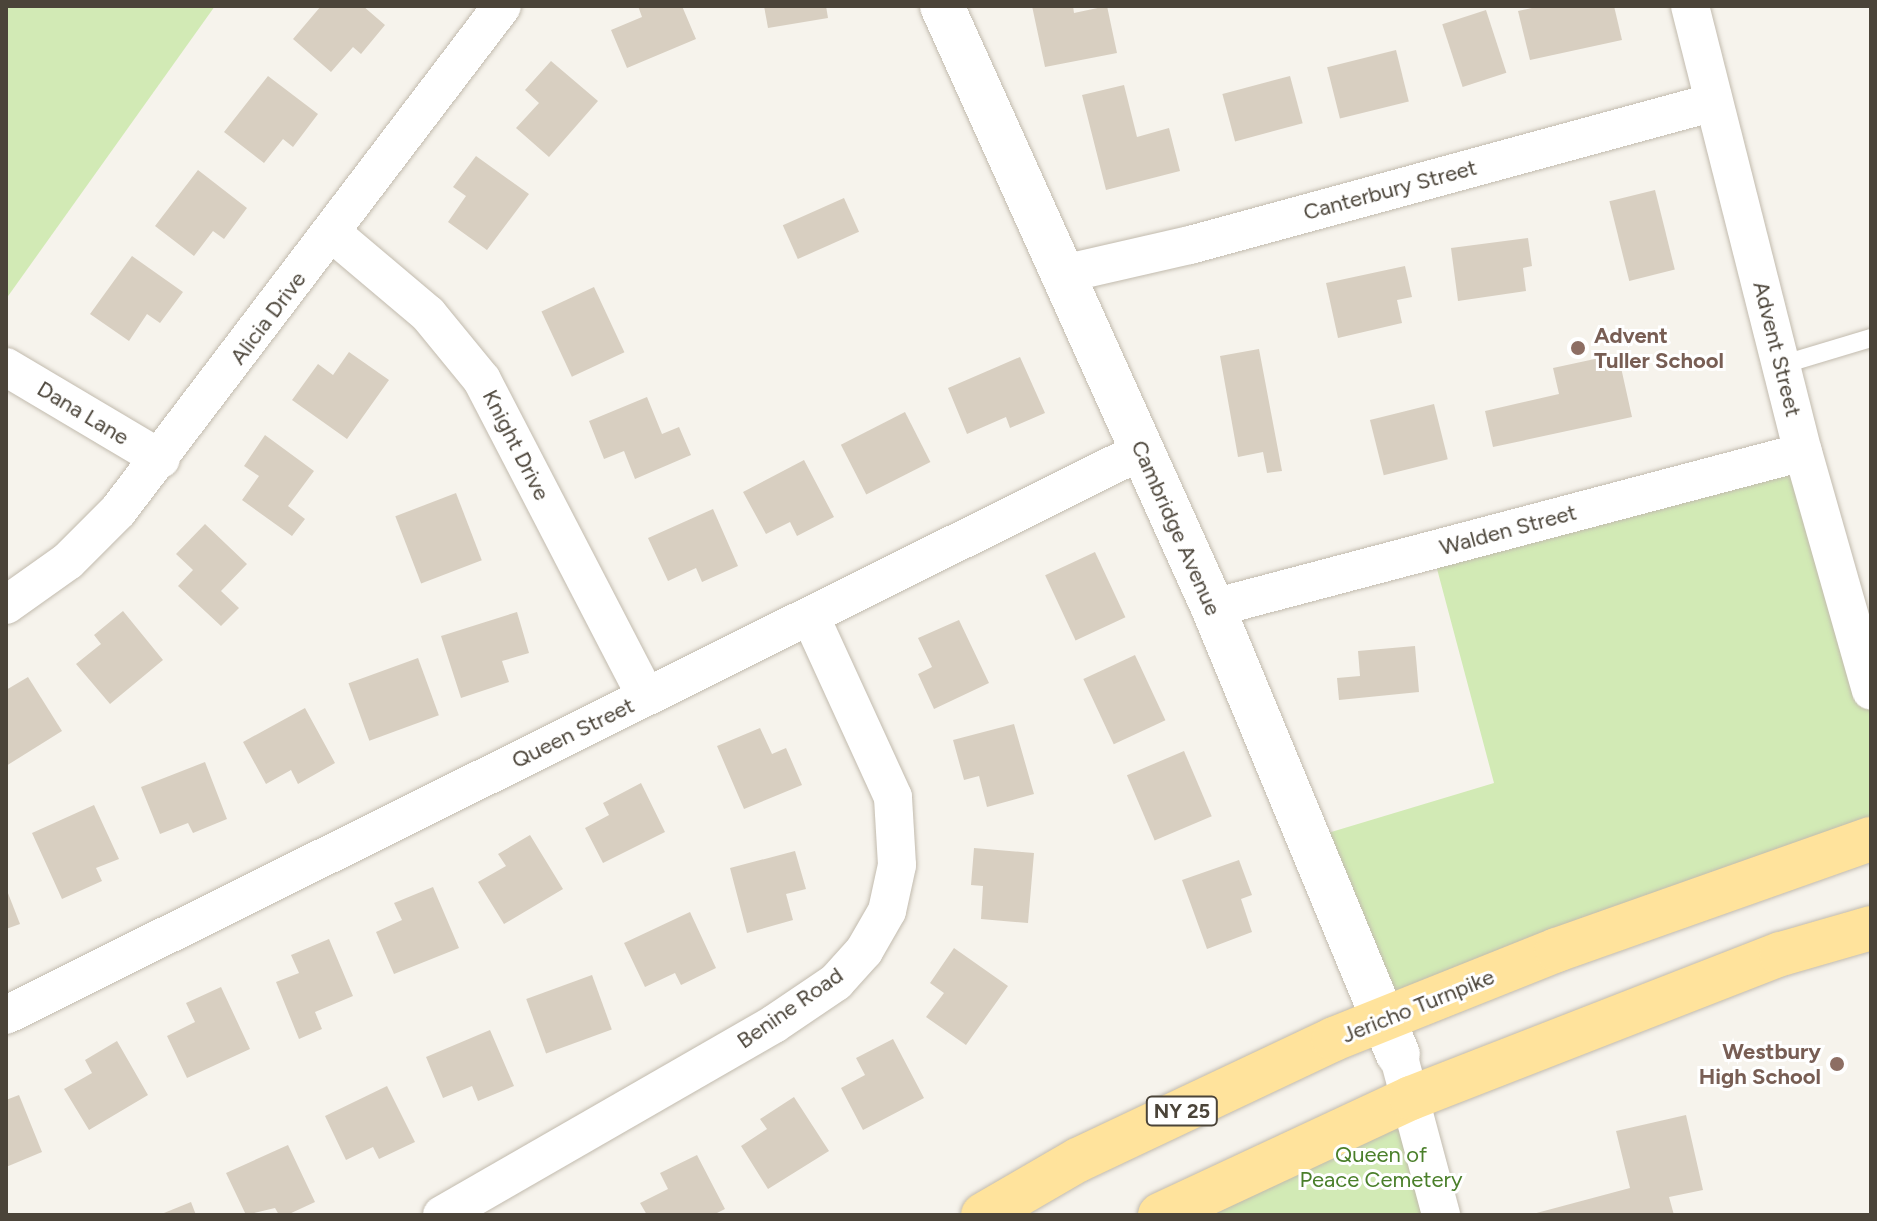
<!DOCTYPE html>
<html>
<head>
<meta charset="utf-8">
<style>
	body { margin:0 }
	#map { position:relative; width:1877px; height:1221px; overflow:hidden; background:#f6f3ec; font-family:Figtree,sans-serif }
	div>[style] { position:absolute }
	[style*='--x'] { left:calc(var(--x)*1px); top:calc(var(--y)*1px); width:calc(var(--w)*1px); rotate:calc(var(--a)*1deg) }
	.green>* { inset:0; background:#d2eab5 }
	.building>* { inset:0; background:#d8cfc1; transform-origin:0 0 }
	.roads { filter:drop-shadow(0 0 2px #c2bbae) drop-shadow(0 0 2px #c2bbae) }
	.service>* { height:18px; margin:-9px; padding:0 9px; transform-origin:9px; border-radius:9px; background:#fff }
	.minor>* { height:38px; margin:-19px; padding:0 19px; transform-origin:19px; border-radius:19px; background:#fff }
	.tertiary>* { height:44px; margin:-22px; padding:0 22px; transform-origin:22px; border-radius:22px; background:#fff }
	.primary>* { height:44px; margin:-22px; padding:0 22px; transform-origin:22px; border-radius:22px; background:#ffe39c }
	.dots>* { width:22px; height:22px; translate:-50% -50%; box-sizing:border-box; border:4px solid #fff; border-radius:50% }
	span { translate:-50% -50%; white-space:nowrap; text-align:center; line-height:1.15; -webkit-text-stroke:6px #fff; paint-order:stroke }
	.shield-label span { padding:2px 6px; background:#fff; border:2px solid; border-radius:6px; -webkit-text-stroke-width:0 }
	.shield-label { font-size:20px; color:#4b4439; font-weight:700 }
	.street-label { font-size:22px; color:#4b4439 }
	.education-label { font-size:22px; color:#785e54; font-weight:700 }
	.left { translate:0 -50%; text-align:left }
	.right { translate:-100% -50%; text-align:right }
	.park-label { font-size:22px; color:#4a7f2a }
	.frame { position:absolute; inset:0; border:8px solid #4b4439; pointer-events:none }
</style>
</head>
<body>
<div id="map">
	<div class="green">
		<div style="clip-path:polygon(6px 6px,215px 6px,6px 299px)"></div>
		<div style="clip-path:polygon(1803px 452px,1871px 691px,1871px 839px,1387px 1017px,1308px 839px,1494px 783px,1432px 550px)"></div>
		<div style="clip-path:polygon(1411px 1098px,1441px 1215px,1160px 1215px)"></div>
	</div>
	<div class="building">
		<div style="clip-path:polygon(321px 6px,363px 6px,385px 25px,361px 54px,353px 47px,331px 72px,293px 39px)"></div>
		<div style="clip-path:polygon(638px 6px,682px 6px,696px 39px,627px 68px,611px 30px,642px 17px)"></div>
		<div style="clip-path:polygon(764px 6px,826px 6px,828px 18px,768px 28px)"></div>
		<div style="clip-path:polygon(1032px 6px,1073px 6px,1074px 13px,1107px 6px,1117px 53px,1045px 67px)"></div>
		<div style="clip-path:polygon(1541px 6px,1614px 6px,1622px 40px,1530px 60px,1518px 11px)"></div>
		<div style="left:1486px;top:10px;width:66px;height:46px;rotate:72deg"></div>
		<div style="left:1396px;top:50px;width:53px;height:71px;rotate:76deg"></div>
		<div style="clip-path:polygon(551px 61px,598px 101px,549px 157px,516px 128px,539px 103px,525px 90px)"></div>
		<div style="clip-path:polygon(268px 76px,318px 114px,293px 147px,283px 139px,264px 163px,224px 132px)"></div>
		<div style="left:1290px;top:76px;width:49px;height:70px;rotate:75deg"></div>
		<div style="clip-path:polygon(1124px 85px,1137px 137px,1169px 128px,1180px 171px,1106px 190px,1082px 95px)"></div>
		<div style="clip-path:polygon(476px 156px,529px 194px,487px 250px,448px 222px,466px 196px,453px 187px)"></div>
		<div style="clip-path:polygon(198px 170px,247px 208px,224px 239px,213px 231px,194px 256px,155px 226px)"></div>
		<div style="left:1655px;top:190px;width:82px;height:47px;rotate:76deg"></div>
		<div style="left:844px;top:198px;width:37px;height:67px;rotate:66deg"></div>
		<div style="clip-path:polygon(1528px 238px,1532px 266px,1523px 268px,1526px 291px,1458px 301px,1451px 248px)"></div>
		<div style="clip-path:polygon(132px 256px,183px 292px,160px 323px,147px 314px,129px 341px,90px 314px)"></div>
		<div style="clip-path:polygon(1405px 266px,1412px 297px,1397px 300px,1402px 323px,1338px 338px,1326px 283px)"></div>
		<div style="left:594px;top:287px;width:72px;height:58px;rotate:65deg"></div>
		<div style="clip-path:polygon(1259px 349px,1282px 471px,1267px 473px,1263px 452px,1238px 457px,1220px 356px)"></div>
		<div style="clip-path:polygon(349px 352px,389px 380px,347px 439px,292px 400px,318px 364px,333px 375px)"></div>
		<div style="clip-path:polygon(1618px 354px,1632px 417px,1493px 447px,1485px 411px,1559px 394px,1553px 368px)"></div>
		<div style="clip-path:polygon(1020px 357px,1045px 413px,1010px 428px,1006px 417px,967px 434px,948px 388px)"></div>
		<div style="clip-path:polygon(647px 397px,662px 434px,679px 427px,691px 455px,635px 479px,624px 451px,604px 459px,589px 421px)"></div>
		<div style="left:1434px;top:404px;width:57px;height:66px;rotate:76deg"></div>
		<div style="left:905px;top:412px;width:56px;height:72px;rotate:63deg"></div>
		<div style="clip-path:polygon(265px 435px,314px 471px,288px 506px,305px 519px,292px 536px,242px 500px,259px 476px,244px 466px)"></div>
		<div style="clip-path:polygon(804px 460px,834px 517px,797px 536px,790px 522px,766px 534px,743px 492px)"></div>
		<div style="left:456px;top:493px;width:72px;height:65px;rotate:69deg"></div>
		<div style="clip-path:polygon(713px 509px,738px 566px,702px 582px,696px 568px,668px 581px,648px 538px)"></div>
		<div style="clip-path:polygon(205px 524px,247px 564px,221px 591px,239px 608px,221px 626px,178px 586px,193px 570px,176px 554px)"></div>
		<div style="left:1095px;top:552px;width:72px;height:55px;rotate:65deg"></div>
		<div style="clip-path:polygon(123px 611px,163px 660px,110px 704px,76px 664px,101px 644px,94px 635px)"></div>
		<div style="clip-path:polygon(517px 612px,529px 653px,502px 661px,509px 682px,461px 698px,441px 636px)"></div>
		<div style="clip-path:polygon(959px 620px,989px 683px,934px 709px,918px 674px,932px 667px,918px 638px)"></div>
		<div style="clip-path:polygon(1415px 646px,1419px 692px,1339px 700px,1337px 678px,1360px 676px,1358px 651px)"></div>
		<div style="left:1135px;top:655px;width:72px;height:57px;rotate:65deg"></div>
		<div style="left:418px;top:658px;width:61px;height:74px;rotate:70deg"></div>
		<div style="clip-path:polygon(28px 677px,62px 731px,6px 766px,6px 690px)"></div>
		<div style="clip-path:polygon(305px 708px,335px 763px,298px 784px,291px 770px,266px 784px,243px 742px)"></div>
		<div style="clip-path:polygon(1014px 724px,1034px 794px,987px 807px,979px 776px,964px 780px,953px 740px)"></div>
		<div style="clip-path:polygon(760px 728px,772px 754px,786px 748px,802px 785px,744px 809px,717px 746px)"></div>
		<div style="left:1184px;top:751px;width:71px;height:62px;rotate:67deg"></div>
		<div style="clip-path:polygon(205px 762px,227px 819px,193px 833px,188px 823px,160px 834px,141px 787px)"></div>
		<div style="clip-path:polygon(641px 783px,665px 832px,603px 863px,585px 828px,609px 815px,603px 803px)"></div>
		<div style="clip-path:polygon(94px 805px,119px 859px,96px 868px,102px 881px,62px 899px,32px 833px)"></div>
		<div style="clip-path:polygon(530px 835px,563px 889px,504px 924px,478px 882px,506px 866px,498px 854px)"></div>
		<div style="clip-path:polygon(974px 848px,1034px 853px,1028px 923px,981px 919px,983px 886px,971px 885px)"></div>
		<div style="clip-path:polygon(795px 851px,806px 889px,786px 894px,793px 920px,747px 933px,730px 868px)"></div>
		<div style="clip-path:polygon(1239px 860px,1252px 895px,1241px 899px,1252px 932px,1207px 949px,1182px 880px)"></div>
		<div style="clip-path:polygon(433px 887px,459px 948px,394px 974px,376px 932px,402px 920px,394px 903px)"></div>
		<div style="clip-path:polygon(6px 888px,20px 924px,6px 929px)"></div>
		<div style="clip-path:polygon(690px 912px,716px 968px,681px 985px,675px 973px,645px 987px,624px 943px)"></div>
		<div style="clip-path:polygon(329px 939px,353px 996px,315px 1012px,322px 1029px,299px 1039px,276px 982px,299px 973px,291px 955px)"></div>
		<div style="clip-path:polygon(954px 948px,1008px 986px,966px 1045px,926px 1017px,944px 993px,930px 983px)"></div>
		<div style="left:592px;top:975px;width:58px;height:70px;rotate:70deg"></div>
		<div style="clip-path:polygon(221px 987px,250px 1049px,187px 1078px,167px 1036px,195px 1022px,186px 1003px)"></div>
		<div style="clip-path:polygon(490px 1030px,514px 1086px,478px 1101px,472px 1086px,443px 1098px,426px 1057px)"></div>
		<div style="clip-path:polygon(893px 1039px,924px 1098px,863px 1130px,841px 1088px,865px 1075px,856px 1058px)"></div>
		<div style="clip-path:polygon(117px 1041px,148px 1095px,89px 1130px,64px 1089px,92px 1073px,85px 1060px)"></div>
		<div style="clip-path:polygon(387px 1086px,415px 1142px,379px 1159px,373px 1147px,346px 1160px,325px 1116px)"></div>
		<div style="clip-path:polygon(19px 1095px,42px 1152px,6px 1167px,6px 1100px)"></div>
		<div style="clip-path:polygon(794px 1097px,829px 1151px,768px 1189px,741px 1146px,767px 1129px,760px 1119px)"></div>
		<div style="clip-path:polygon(1686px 1115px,1703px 1190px,1669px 1197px,1674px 1215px,1529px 1215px,1630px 1188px,1616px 1131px)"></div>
		<div style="clip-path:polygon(288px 1145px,315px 1202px,287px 1215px,279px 1215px,275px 1208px,246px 1215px,226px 1173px)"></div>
		<div style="clip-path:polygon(697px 1155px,725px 1209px,713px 1215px,647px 1215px,640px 1203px,668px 1189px,660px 1173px)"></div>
		<div style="clip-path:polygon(191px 1202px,196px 1215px,159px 1215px)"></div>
	</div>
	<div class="roads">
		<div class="service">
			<div style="--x:1781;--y:365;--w:94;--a:-16.7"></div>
		</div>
		<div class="minor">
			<div style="--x:1690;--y:6;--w:460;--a:75.8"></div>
			<div style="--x:1803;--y:452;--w:248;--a:74.1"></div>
			<div style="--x:332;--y:233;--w:126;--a:40.2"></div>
			<div style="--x:428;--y:314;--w:85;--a:50.7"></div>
			<div style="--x:482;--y:380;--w:356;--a:62.6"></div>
			<div style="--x:1063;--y:274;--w:130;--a:-12.9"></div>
			<div style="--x:1190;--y:245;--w:543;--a:-15.26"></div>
			<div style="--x:6;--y:367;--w:180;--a:30.7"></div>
			<div style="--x:6;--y:605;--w:76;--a:-35.4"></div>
			<div style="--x:68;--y:561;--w:71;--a:-45"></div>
			<div style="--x:118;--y:511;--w:634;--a:-52.75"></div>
			<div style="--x:1213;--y:608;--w:610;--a:-14.81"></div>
			<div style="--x:6;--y:1015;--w:1267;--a:-26.42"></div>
			<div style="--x:1398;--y:1054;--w:167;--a:75"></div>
			<div style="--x:442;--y:1215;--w:383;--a:-29.9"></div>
			<div style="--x:774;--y:1024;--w:75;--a:-34.1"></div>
			<div style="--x:836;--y:982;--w:42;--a:-47.9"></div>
			<div style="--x:864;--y:951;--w:46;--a:-60.1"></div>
			<div style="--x:887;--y:911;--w:47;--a:-77.7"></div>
			<div style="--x:897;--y:865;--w:68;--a:-93.4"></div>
			<div style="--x:893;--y:797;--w:197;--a:-114.6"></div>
		</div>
		<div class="tertiary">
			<div style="--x:942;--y:6;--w:660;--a:65.76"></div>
			<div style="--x:1213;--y:608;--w:483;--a:67.5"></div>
		</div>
		<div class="primary">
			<div style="--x:983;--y:1215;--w:110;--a:-30.1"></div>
			<div style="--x:1078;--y:1160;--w:283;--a:-25.3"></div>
			<div style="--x:1334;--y:1039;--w:240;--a:-21.8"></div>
			<div style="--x:1557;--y:950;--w:333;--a:-19.5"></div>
			<div style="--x:1160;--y:1215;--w:277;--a:-25"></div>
			<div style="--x:1411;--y:1098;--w:397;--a:-21.3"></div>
			<div style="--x:1781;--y:954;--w:94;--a:-16.1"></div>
		</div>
	</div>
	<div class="dots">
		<div style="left:1578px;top:348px;background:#8d6e63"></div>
		<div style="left:1837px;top:1064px;background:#8d6e63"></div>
	</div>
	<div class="shield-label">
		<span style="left:1182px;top:1111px">NY 25</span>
	</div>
	<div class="street-label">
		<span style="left:1390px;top:190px;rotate:-15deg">Canterbury Street</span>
		<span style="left:268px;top:318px;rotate:-53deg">Alicia Drive</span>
		<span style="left:1777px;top:349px;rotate:76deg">Advent Street</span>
		<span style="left:83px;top:413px;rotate:31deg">Dana Lane</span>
		<span style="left:516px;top:445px;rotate:63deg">Knight Drive</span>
		<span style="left:1176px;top:528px;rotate:66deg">Cambridge Avenue</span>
		<span style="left:1508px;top:530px;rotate:-15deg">Walden Street</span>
		<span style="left:573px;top:733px;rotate:-26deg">Queen Street</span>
		<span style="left:1418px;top:1006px;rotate:-22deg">Jericho Turnpike</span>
		<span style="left:790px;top:1008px;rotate:-35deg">Benine Road</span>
	</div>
	<div class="education-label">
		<span class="left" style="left:1594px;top:348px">Advent<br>Tuller School</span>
		<span class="right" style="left:1821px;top:1064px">Westbury<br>High School</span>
	</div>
	<div class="park-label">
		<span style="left:1381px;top:1167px">Queen of<br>Peace Cemetery</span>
	</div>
	<div class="frame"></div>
</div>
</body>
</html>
